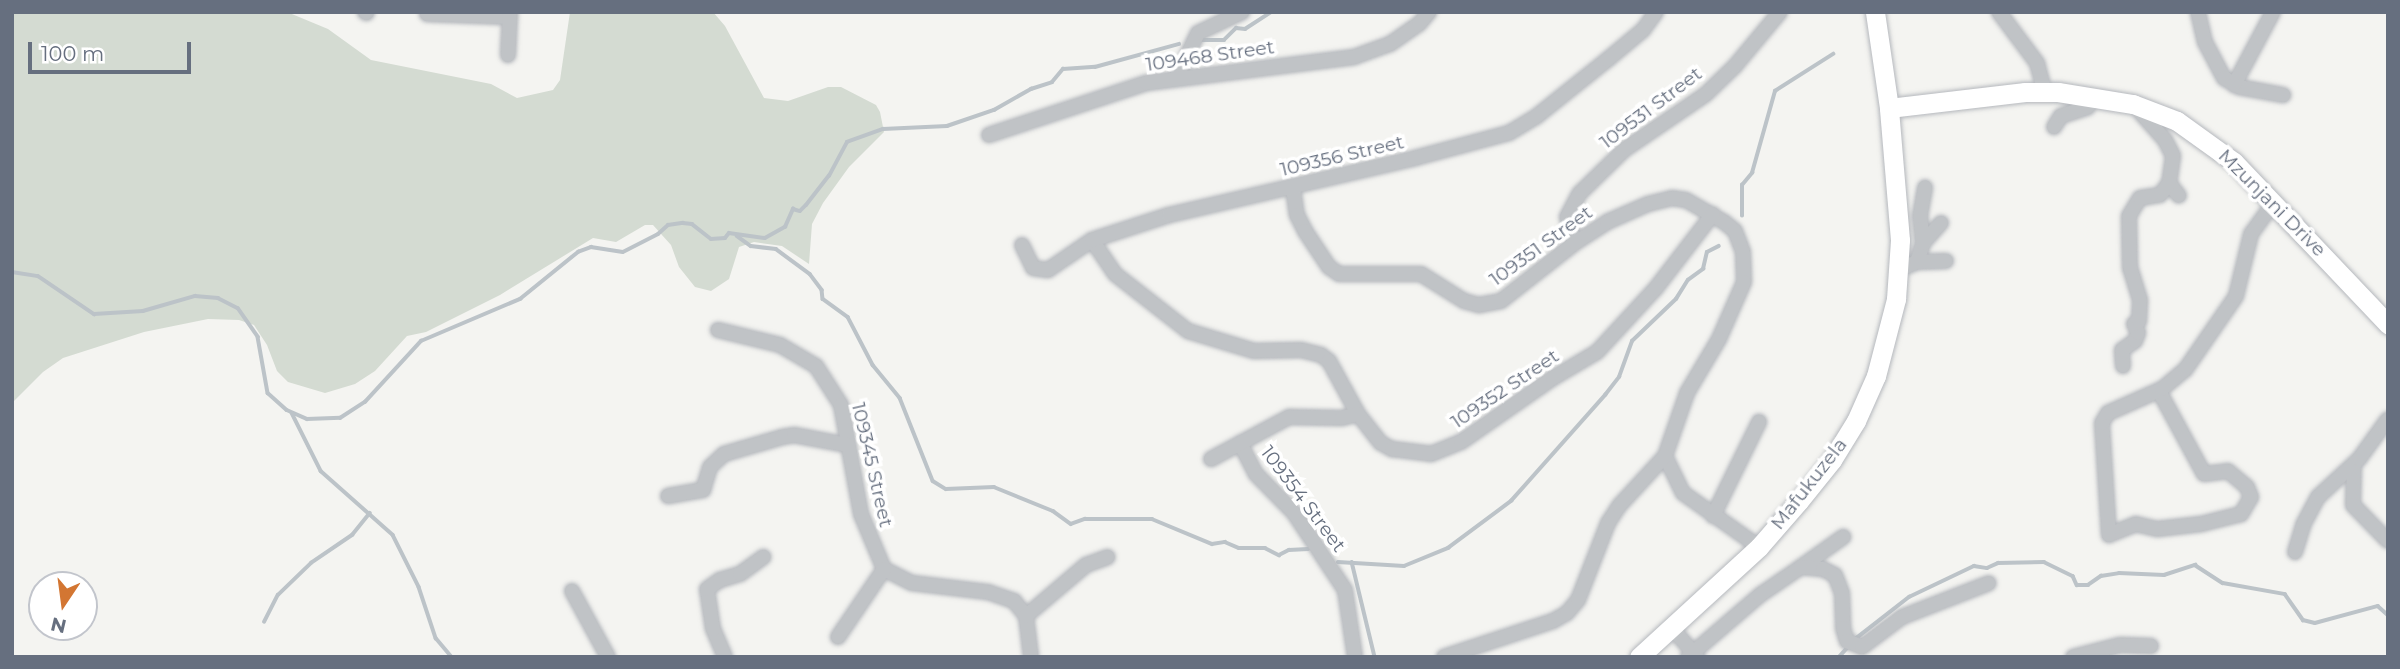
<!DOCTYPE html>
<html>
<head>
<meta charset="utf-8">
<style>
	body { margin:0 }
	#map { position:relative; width:2400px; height:669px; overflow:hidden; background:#f4f4f1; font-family:Montserrat,sans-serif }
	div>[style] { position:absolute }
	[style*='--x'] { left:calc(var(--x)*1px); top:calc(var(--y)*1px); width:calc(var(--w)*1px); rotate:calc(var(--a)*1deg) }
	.green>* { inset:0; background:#d4dbd2 }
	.stream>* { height:3.5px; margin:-1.75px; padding:0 1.75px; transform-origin:1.75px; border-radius:1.75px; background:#bcc3c8 }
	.roads { filter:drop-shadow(0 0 2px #b5b8bd) drop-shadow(0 0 2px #b5b8bd) }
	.street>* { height:14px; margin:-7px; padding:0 7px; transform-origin:7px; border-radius:7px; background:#c0c3c6 }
	.secondary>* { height:19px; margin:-9.5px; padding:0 9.5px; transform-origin:9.5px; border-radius:9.5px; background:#fff }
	span { translate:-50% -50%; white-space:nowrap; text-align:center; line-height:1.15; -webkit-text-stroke:7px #fff; paint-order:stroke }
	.street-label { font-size:19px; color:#666f7f }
	.frame { position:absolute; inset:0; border:14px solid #666f7f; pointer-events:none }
	.north { position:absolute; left:28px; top:571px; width:70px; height:70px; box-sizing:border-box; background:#fff; border:2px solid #c2c5cc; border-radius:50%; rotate:193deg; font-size:19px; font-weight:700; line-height:28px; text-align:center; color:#666f7f }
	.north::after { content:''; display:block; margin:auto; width:24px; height:32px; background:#d37632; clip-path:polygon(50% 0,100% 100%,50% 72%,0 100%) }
	.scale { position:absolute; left:28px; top:42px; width:163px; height:32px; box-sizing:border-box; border:4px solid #666f7f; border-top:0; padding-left:9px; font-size:21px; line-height:24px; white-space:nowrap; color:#666f7f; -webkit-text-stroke:5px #fff; paint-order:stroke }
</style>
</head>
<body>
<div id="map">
	<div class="green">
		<div style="clip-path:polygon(12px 12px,287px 12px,328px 29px,371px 60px,491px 84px,517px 98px,553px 90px,560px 80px,570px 12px,713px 12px,725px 26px,764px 98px,788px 101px,828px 87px,841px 87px,876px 105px,880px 112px,884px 132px,849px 167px,823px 203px,812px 224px,809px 264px,782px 246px,754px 242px,739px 247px,729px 279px,711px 291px,695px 287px,679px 267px,671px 245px,653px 225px,645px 225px,616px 242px,593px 238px,500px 295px,426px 332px,407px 336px,375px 371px,355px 384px,325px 393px,288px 382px,277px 371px,267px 345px,254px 325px,239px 320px,208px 319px,144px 332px,63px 358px,43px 372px,12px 403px)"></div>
	</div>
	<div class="stream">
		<div style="--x:1200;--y:40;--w:24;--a:0"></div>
		<div style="--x:1224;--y:40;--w:17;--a:-45"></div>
		<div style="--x:1236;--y:28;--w:9;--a:6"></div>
		<div style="--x:1245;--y:29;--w:31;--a:-33"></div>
		<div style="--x:1742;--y:216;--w:31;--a:-90"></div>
		<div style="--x:1742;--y:185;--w:16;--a:-50"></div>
		<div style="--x:1752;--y:173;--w:85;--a:-74.3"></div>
		<div style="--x:1775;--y:91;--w:69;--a:-32.5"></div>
		<div style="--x:737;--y:236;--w:17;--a:36"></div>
		<div style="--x:751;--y:246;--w:25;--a:7"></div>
		<div style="--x:776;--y:249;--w:42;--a:36.3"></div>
		<div style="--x:810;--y:274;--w:20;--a:53"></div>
		<div style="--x:822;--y:290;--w:9;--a:84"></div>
		<div style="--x:823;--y:299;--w:31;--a:36"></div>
		<div style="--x:848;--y:317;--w:54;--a:62.5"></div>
		<div style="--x:873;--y:365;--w:43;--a:50.7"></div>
		<div style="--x:900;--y:398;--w:89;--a:68.3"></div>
		<div style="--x:933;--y:481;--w:15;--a:32"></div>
		<div style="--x:946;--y:489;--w:48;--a:-2.4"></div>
		<div style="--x:994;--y:487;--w:64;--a:22.1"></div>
		<div style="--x:1053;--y:511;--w:22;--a:36"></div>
		<div style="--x:1071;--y:524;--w:15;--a:-20"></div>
		<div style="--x:1085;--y:519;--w:67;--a:0"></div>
		<div style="--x:1152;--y:519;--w:65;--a:22.6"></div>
		<div style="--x:1212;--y:544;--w:13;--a:-9"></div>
		<div style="--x:1225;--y:542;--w:15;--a:23"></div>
		<div style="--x:1239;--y:548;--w:26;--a:0"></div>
		<div style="--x:1265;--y:548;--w:16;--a:27"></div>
		<div style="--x:1279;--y:555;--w:11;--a:-27"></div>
		<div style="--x:1289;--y:550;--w:19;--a:-3"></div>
		<div style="--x:12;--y:272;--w:26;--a:9"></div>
		<div style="--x:38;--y:276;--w:68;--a:34.2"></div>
		<div style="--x:94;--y:314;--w:49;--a:-3.5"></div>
		<div style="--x:143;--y:311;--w:54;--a:-16.1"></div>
		<div style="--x:195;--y:296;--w:23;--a:5"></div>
		<div style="--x:218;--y:298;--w:22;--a:27"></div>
		<div style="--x:238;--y:308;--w:35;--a:55"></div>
		<div style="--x:258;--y:337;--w:57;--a:79.9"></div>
		<div style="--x:268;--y:393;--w:25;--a:42"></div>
		<div style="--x:287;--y:410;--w:22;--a:24"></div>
		<div style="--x:307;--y:419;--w:33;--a:-2"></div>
		<div style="--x:340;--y:418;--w:30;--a:-33"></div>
		<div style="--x:365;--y:402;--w:83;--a:-47.4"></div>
		<div style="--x:421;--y:341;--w:108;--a:-23"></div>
		<div style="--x:520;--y:299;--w:75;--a:-39"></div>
		<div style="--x:578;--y:252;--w:14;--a:-21"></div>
		<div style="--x:591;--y:247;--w:32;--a:9"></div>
		<div style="--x:623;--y:252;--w:39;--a:-27"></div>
		<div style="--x:658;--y:234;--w:13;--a:-42"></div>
		<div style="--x:668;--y:225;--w:15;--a:-8"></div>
		<div style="--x:683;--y:223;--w:9;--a:6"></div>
		<div style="--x:692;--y:224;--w:24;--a:38"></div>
		<div style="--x:711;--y:239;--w:14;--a:-4"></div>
		<div style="--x:725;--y:238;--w:6;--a:-51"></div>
		<div style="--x:729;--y:233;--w:36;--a:8"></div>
		<div style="--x:765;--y:238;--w:23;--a:-29"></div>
		<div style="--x:785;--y:227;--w:20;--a:-66"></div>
		<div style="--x:793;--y:209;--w:7;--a:16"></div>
		<div style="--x:800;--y:211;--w:8;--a:-45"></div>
		<div style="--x:806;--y:205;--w:37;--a:-52"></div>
		<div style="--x:829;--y:176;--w:38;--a:-62"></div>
		<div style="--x:847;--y:142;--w:38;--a:-20"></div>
		<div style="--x:883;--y:129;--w:64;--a:-2.7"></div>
		<div style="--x:947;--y:126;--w:50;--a:-18.8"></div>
		<div style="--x:994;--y:110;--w:43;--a:-29.6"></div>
		<div style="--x:1031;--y:89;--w:22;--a:-18"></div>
		<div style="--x:1052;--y:82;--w:17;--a:-50"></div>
		<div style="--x:1063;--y:69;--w:32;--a:-4"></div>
		<div style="--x:1095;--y:67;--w:87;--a:-15.3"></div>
		<div style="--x:292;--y:413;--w:65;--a:63.4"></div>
		<div style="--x:321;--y:471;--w:96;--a:41.6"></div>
		<div style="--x:393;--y:535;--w:58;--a:63.4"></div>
		<div style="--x:419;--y:587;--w:54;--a:71.6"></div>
		<div style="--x:436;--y:638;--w:25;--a:50"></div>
		<div style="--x:1338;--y:562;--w:66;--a:3.5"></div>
		<div style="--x:1404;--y:566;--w:48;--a:-22.2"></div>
		<div style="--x:1448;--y:548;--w:79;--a:-36.7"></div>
		<div style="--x:1511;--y:501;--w:142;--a:-48.4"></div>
		<div style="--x:1605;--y:395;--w:23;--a:-52"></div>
		<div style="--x:1619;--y:377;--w:38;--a:-70"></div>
		<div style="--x:1632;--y:341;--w:61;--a:-43.7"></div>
		<div style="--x:1676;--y:299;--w:22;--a:-58"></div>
		<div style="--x:1688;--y:280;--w:19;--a:-36"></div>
		<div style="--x:1703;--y:269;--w:17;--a:-77"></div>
		<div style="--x:1707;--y:252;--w:13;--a:-27"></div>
		<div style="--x:1352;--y:562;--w:98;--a:76.4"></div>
		<div style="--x:264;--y:622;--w:30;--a:-63"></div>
		<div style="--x:278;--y:595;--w:46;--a:-44.1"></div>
		<div style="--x:311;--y:563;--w:50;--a:-34.3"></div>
		<div style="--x:352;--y:535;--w:28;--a:-51"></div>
		<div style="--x:1854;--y:640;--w:70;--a:-38"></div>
		<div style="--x:1909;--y:597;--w:72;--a:-25.5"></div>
		<div style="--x:1974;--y:566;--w:13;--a:9"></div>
		<div style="--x:1987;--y:568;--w:12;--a:-24"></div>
		<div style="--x:1998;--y:563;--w:46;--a:-1.2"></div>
		<div style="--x:2044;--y:562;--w:32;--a:26"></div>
		<div style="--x:2073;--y:576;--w:10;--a:66"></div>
		<div style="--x:2077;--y:585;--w:11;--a:0"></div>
		<div style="--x:2088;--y:585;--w:16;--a:-35"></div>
		<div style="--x:2101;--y:576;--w:18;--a:-9"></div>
		<div style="--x:2119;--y:573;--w:45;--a:2.5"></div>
		<div style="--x:2164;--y:575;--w:33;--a:-18"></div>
		<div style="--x:2195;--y:565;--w:33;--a:33"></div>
		<div style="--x:2223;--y:583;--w:63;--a:10.1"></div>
		<div style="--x:2285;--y:594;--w:32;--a:55"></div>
		<div style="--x:2303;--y:620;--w:12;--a:14"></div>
		<div style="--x:2315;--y:623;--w:65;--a:-15.1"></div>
		<div style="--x:2378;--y:606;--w:13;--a:42"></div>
		<div style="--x:1839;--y:657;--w:13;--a:-48"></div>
	</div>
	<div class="roads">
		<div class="street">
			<div style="--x:365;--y:12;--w:2;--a:27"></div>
			<div style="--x:1999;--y:12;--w:64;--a:53.3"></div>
			<div style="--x:2037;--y:63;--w:30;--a:75"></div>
			<div style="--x:2198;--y:12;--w:31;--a:77"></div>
			<div style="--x:2205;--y:42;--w:41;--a:62.2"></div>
			<div style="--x:2224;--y:78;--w:17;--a:31"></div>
			<div style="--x:2239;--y:87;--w:45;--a:10.3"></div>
			<div style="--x:427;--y:14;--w:83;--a:2.1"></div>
			<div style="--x:508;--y:55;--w:43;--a:-87.3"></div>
			<div style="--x:1176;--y:78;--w:50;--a:-63.9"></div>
			<div style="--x:1198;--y:33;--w:49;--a:-25.5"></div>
			<div style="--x:2234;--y:85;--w:83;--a:-61.9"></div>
			<div style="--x:2134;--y:105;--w:47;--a:48.5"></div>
			<div style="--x:2165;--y:140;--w:18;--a:63"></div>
			<div style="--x:2173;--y:156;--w:27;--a:98"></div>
			<div style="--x:2169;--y:183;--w:16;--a:52"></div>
			<div style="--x:2054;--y:127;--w:13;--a:-58"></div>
			<div style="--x:2061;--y:116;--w:28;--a:-18"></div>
			<div style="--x:2088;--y:107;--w:12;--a:-76"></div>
			<div style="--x:989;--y:135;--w:165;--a:-18.3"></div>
			<div style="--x:1146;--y:83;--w:210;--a:-7.1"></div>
			<div style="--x:1354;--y:57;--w:38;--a:-20"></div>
			<div style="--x:1390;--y:44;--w:35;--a:-35"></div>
			<div style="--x:1419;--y:24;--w:16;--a:-50"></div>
			<div style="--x:1293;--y:188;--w:27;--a:82"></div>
			<div style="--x:1297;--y:215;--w:18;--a:63"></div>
			<div style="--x:1305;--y:231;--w:43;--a:56.3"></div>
			<div style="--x:1329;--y:267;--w:12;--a:35"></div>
			<div style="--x:1339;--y:274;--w:82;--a:0"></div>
			<div style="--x:1421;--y:274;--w:51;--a:32.1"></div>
			<div style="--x:1464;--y:301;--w:16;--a:15"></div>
			<div style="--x:1479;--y:305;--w:22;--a:-10"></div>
			<div style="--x:1501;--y:301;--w:94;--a:-38.1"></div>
			<div style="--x:1575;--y:243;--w:38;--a:-33"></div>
			<div style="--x:1607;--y:222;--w:45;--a:-23.7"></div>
			<div style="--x:1648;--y:204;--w:25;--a:-14"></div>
			<div style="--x:1672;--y:198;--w:14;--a:8"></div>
			<div style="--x:1686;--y:200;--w:44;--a:30.1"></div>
			<div style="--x:1724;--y:222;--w:14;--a:39"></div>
			<div style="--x:1735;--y:231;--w:22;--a:69"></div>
			<div style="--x:1743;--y:252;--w:30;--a:88"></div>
			<div style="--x:1744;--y:282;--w:62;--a:113.7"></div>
			<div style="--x:1719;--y:339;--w:63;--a:120.7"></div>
			<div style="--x:1687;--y:393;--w:67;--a:109.2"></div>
			<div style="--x:1665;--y:456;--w:41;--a:64.1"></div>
			<div style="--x:1683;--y:493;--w:93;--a:35.4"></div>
			<div style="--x:1092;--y:240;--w:41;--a:55.9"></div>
			<div style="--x:1115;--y:274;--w:93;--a:38"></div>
			<div style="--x:1188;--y:331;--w:69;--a:16.9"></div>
			<div style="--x:1254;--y:351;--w:47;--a:-1.2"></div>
			<div style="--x:1301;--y:350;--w:21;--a:14"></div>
			<div style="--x:1321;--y:355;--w:10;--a:37"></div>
			<div style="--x:1329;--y:361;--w:60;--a:61.3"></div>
			<div style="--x:1358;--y:414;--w:37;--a:52"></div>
			<div style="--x:1381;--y:443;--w:13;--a:29"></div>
			<div style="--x:1392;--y:449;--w:39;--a:7"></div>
			<div style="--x:1431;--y:454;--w:32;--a:-22"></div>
			<div style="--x:1461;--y:442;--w:112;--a:-34.8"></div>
			<div style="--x:1553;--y:378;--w:51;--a:-30.6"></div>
			<div style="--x:1597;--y:352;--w:87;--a:-47.3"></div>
			<div style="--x:1656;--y:288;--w:93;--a:-52.4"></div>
			<div style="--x:1575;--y:243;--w:27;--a:-107"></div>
			<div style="--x:1567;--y:217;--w:27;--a:-62"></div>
			<div style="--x:1580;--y:193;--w:62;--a:-44.3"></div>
			<div style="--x:1624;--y:150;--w:99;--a:-34.3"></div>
			<div style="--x:1706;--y:94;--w:40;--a:-44"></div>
			<div style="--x:1735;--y:66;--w:70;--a:-50.2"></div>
			<div style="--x:1923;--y:243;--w:27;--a:-96"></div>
			<div style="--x:1920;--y:216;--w:29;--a:-80"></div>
			<div style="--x:1022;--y:245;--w:25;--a:64"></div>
			<div style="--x:1033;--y:268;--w:15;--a:8"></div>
			<div style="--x:1048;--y:270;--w:53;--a:-34.3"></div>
			<div style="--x:1092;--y:240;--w:81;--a:-18"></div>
			<div style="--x:1169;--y:215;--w:253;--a:-13"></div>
			<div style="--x:1415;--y:158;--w:97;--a:-14.9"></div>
			<div style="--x:1509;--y:133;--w:33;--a:-31"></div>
			<div style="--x:1537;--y:116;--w:90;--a:-38.7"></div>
			<div style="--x:1607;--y:60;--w:47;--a:-39.8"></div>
			<div style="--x:1643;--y:30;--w:22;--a:-54"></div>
			<div style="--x:1917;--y:262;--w:29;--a:-2"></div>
			<div style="--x:1900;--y:269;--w:18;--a:-22"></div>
			<div style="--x:1917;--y:262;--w:20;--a:-72"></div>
			<div style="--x:1923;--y:243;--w:27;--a:-48"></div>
			<div style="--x:718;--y:330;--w:64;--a:13.6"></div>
			<div style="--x:780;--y:345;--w:42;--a:30.3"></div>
			<div style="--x:816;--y:366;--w:46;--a:57.3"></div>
			<div style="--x:841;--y:405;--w:111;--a:79.6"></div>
			<div style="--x:861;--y:514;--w:60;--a:67.3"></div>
			<div style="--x:884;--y:569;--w:31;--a:27"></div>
			<div style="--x:912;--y:583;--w:77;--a:6.8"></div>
			<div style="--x:988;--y:592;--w:28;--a:19"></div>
			<div style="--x:1014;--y:601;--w:19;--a:51"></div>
			<div style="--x:1026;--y:616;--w:41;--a:83"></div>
			<div style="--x:2123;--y:366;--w:16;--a:-94"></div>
			<div style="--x:2122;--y:350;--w:16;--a:-35"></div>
			<div style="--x:2135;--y:341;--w:9;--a:-69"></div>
			<div style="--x:2138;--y:333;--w:10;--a:-114"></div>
			<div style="--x:2134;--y:324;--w:6;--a:-31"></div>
			<div style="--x:2139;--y:321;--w:21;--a:-87"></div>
			<div style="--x:2140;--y:300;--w:34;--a:-107"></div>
			<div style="--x:2130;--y:268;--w:52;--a:-91.1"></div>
			<div style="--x:2129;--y:216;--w:21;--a:-59"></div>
			<div style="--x:2140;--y:198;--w:20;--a:-9"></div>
			<div style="--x:2160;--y:195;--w:15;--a:-53"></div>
			<div style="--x:2159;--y:391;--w:94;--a:61.5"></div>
			<div style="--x:2204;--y:474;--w:24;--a:-7"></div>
			<div style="--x:2228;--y:471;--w:25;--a:40"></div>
			<div style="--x:2247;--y:487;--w:11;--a:68"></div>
			<div style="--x:2251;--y:497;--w:20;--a:120"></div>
			<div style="--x:2241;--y:514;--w:41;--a:166"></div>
			<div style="--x:2201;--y:524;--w:44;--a:173.5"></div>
			<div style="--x:2157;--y:529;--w:22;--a:-167"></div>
			<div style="--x:2136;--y:524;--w:29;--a:158"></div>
			<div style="--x:2109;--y:535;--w:112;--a:-93.6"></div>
			<div style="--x:2102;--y:423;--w:12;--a:-59"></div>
			<div style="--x:2108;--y:413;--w:59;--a:-24"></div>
			<div style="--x:2162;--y:389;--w:30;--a:-40"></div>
			<div style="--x:2185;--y:370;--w:90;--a:-55.4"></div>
			<div style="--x:2236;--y:296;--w:64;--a:-76.4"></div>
			<div style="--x:2251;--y:234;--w:39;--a:-54"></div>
			<div style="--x:1240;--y:443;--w:35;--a:63"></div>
			<div style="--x:1256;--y:474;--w:54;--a:45.7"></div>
			<div style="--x:1294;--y:513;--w:92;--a:56.5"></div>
			<div style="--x:1345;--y:590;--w:68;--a:81.5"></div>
			<div style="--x:1211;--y:459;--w:89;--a:-28.3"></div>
			<div style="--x:1289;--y:417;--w:53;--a:1.1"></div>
			<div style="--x:1342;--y:418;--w:16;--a:-14"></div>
			<div style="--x:2354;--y:464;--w:41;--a:91.4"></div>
			<div style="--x:2353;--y:505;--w:50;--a:45.8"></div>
			<div style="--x:668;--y:496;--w:36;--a:-10"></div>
			<div style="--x:703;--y:490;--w:24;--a:-73"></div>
			<div style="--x:710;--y:467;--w:19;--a:-43"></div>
			<div style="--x:724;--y:454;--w:60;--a:-16.3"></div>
			<div style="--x:782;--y:437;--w:12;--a:-9"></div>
			<div style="--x:794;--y:435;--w:55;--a:10.5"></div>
			<div style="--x:1713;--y:516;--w:105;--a:-63.9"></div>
			<div style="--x:2295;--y:552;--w:28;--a:-73"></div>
			<div style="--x:2303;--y:525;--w:32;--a:-62"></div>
			<div style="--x:2318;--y:497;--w:56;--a:-42.8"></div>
			<div style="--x:2359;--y:459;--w:49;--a:-54.1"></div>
			<div style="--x:1801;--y:567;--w:52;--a:-35.5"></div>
			<div style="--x:572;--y:591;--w:75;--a:61.4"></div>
			<div style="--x:1026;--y:616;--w:79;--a:-40.4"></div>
			<div style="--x:1086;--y:565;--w:23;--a:-20"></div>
			<div style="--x:1671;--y:627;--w:40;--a:49"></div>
			<div style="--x:838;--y:637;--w:82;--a:-55.9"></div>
			<div style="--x:725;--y:657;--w:30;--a:-113"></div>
			<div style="--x:713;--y:629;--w:40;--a:-98.5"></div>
			<div style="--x:707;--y:589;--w:16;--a:-35"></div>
			<div style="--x:720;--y:580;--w:21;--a:-17"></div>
			<div style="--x:740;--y:574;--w:29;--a:-36"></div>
			<div style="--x:1444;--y:657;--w:115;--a:-18.3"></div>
			<div style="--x:1553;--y:621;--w:16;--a:-30"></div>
			<div style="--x:1567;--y:613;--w:17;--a:-50"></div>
			<div style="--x:1578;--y:600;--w:83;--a:-68.7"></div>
			<div style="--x:1608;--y:523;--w:20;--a:-57"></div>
			<div style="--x:1619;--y:506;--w:68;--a:-47.4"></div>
			<div style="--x:1688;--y:657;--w:95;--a:-40.7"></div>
			<div style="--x:1760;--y:595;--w:50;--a:-34.3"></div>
			<div style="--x:1801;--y:567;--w:22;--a:5"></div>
			<div style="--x:1823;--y:569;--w:13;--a:27"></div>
			<div style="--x:1835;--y:575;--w:19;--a:69"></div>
			<div style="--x:1842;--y:593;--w:35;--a:88"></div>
			<div style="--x:1843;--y:628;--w:14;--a:73"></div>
			<div style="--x:1847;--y:641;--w:16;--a:22"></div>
			<div style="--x:1862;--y:647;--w:50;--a:-36.9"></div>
			<div style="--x:1902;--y:617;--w:93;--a:-21.3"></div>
			<div style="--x:2073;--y:657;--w:49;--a:-14.3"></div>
			<div style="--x:2120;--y:645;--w:31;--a:2"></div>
		</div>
		<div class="secondary">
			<div style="--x:1889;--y:108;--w:137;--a:-6.7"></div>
			<div style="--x:2025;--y:92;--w:33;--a:0"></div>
			<div style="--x:2058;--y:92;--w:76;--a:9.1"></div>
			<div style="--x:2133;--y:104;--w:47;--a:21.1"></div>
			<div style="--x:2177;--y:121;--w:70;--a:35.7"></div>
			<div style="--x:2234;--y:162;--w:224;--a:46.5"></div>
			<div style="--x:1639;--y:657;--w:163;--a:-42.5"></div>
			<div style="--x:1759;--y:547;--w:61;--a:-49"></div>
			<div style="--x:1799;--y:501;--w:53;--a:-51.2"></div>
			<div style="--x:1832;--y:460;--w:46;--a:-58.4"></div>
			<div style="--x:1856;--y:421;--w:49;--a:-66"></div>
			<div style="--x:1876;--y:376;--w:80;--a:-75.4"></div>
			<div style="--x:1896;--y:299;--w:59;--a:-86.1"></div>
			<div style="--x:1900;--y:240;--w:132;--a:-94.8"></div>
			<div style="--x:1889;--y:108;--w:97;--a:-98.3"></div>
		</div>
	</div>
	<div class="street-label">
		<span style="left:1210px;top:56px;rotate:-8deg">109468 Street</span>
		<span style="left:1651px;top:108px;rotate:-37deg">109531 Street</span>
		<span style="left:1342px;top:156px;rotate:-13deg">109356 Street</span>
		<span style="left:2272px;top:203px;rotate:45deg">Mzunjani Drive</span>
		<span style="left:1541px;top:246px;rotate:-36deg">109351 Street</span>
		<span style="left:1505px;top:389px;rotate:-34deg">109352 Street</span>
		<span style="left:872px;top:465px;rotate:77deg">109345 Street</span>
		<span style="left:1809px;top:484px;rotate:-52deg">Mafukuzela</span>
		<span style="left:1303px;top:499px;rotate:53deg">109354 Street</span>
	</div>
	<div class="frame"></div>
	<div class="north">N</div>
	<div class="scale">100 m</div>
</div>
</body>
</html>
